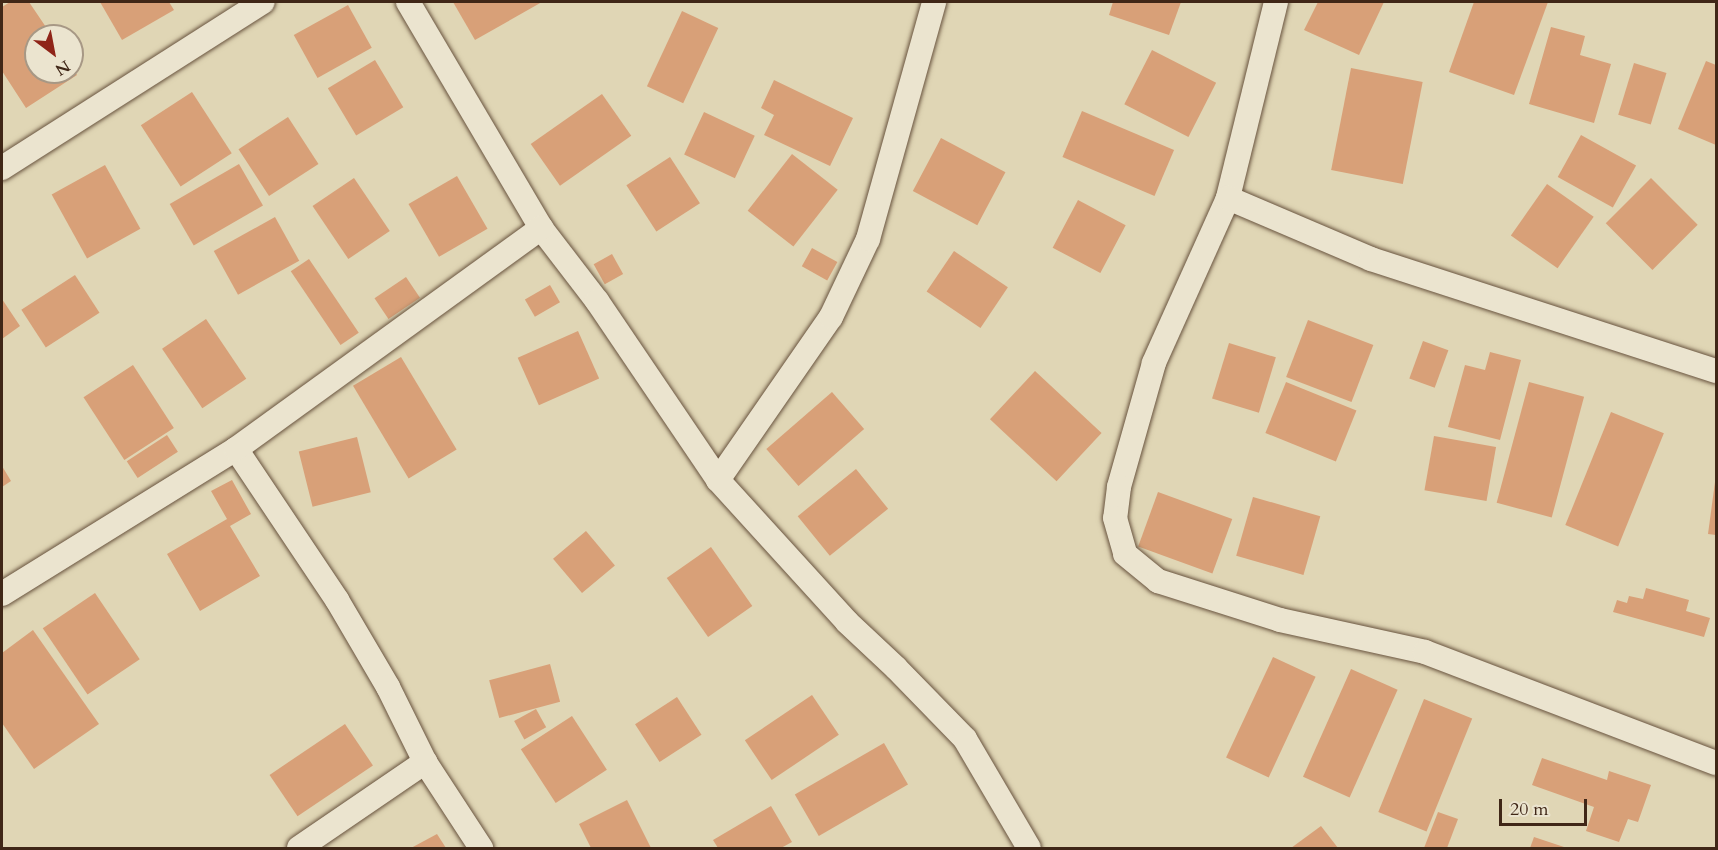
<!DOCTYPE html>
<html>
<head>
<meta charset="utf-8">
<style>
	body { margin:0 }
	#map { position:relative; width:1718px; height:850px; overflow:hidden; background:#e0d6b5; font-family:Cardo,serif }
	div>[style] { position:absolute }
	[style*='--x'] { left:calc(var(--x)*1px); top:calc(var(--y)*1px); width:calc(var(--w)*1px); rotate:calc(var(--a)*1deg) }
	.building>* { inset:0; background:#d8a078; transform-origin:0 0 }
	.roads { filter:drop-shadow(0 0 2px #68533e) drop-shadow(0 0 2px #68533e) }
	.minor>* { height:24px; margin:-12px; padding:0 12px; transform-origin:12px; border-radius:12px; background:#ebe4cf }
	span { translate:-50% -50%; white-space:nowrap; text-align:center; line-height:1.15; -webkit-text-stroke:4.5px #ebe4cf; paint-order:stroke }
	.frame { position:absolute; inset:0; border:3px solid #402717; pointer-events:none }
	.north { position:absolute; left:24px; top:24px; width:60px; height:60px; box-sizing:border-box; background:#ebe4cf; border:2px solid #a79885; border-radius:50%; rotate:148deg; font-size:16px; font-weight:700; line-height:24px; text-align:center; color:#402717 }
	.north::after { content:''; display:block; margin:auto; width:21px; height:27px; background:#8f2418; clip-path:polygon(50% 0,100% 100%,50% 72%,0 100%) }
	.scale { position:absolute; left:1499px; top:799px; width:88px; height:27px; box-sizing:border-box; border:3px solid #402717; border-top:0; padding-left:8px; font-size:18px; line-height:21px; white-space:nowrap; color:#402717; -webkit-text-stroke:4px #ebe4cf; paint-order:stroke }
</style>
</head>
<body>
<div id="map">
	<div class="building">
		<div style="clip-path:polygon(10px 2px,29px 2px,52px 36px,36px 36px,36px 72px,72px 72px,72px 67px,77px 75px,26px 108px,2px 71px,2px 7px)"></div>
		<div style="clip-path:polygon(100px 2px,169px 2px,174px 10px,122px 40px)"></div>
		<div style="clip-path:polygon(453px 2px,542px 2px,475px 40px)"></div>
		<div style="clip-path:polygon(1113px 2px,1181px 2px,1169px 35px,1109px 15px)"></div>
		<div style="clip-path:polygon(1318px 2px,1384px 2px,1359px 55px,1304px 30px)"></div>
		<div style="clip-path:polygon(1474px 2px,1548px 2px,1514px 95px,1449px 72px)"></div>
		<div style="left:348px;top:5px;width:49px;height:62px;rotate:61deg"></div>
		<div style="left:682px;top:11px;width:40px;height:83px;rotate:25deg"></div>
		<div style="clip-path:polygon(1551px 27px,1585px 36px,1580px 55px,1611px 64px,1594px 123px,1529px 104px)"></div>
		<div style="left:1152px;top:50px;width:72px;height:61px;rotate:27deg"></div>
		<div style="left:375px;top:60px;width:55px;height:55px;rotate:59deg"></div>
		<div style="clip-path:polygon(1706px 61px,1716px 65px,1716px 145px,1678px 129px)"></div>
		<div style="left:1634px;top:63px;width:34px;height:54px;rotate:17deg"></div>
		<div style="left:1351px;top:68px;width:73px;height:104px;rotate:11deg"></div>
		<div style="clip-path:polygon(774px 80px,853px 118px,830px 166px,764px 135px,774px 115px,761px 108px)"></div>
		<div style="left:192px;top:92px;width:73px;height:61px;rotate:57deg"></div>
		<div style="left:602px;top:94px;width:51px;height:87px;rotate:55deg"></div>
		<div style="left:1082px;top:111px;width:100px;height:50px;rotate:23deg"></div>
		<div style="left:704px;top:112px;width:56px;height:47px;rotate:25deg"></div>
		<div style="left:288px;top:117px;width:56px;height:59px;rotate:57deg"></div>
		<div style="left:1581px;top:135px;width:63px;height:48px;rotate:29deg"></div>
		<div style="left:941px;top:138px;width:73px;height:60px;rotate:28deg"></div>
		<div style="left:792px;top:154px;width:58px;height:72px;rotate:38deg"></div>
		<div style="left:670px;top:157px;width:55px;height:52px;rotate:57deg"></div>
		<div style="left:239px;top:164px;width:48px;height:80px;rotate:60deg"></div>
		<div style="left:105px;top:165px;width:73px;height:61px;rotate:61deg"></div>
		<div style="left:457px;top:176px;width:61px;height:56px;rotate:60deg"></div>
		<div style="left:354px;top:178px;width:64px;height:50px;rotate:56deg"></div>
		<div style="left:1651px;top:178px;width:66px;height:64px;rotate:45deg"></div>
		<div style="left:1547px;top:184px;width:57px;height:63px;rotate:35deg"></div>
		<div style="left:1078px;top:200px;width:54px;height:54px;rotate:28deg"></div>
		<div style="left:275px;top:217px;width:50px;height:70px;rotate:61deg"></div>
		<div style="left:812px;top:248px;width:29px;height:21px;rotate:29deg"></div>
		<div style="left:954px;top:251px;width:65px;height:49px;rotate:34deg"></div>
		<div style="left:612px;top:254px;width:23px;height:21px;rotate:61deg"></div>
		<div style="left:309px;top:259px;width:89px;height:22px;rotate:56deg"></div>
		<div style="left:75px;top:275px;width:45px;height:64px;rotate:57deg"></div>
		<div style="left:406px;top:277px;width:25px;height:38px;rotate:56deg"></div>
		<div style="left:550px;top:285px;width:20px;height:29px;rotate:60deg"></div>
		<div style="clip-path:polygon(2px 299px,20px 326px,2px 339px)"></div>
		<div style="left:206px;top:319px;width:72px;height:53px;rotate:56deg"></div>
		<div style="left:1308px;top:320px;width:70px;height:61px;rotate:21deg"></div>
		<div style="left:578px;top:331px;width:52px;height:66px;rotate:66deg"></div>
		<div style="left:1423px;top:341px;width:27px;height:40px;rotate:20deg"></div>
		<div style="left:1229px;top:343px;width:49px;height:58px;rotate:17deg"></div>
		<div style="clip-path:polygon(1490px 352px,1521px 360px,1500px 440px,1448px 427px,1465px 365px,1485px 370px)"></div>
		<div style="left:401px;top:357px;width:108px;height:56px;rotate:59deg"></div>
		<div style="left:133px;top:365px;width:75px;height:59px;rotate:57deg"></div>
		<div style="left:1035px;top:371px;width:91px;height:66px;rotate:43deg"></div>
		<div style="left:1286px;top:382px;width:76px;height:55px;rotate:22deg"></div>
		<div style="left:1529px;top:382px;width:57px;height:125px;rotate:15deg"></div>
		<div style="left:832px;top:392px;width:49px;height:87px;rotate:49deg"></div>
		<div style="left:1611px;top:412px;width:57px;height:122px;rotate:22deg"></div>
		<div style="left:167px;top:435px;width:20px;height:48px;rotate:57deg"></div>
		<div style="left:1434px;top:436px;width:63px;height:55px;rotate:10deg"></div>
		<div style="left:357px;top:437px;width:57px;height:60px;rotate:76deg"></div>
		<div style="clip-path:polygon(2px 466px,11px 481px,2px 487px)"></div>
		<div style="left:856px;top:469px;width:51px;height:75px;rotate:51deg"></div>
		<div style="clip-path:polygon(232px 480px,251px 514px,230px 526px,260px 576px,200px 611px,167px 554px,227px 519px,211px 491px)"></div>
		<div style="clip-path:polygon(1715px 482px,1716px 482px,1716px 535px,1708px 534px)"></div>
		<div style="left:1158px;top:492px;width:79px;height:58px;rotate:20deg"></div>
		<div style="left:1253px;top:497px;width:70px;height:61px;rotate:16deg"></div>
		<div style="left:586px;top:531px;width:45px;height:43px;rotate:50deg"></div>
		<div style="left:711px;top:547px;width:72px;height:54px;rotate:55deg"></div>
		<div style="clip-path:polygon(1646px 588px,1689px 600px,1686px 611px,1710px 618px,1704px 637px,1613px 612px,1617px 600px,1627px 603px,1629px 596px,1643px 599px)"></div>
		<div style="left:95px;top:593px;width:80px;height:63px;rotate:56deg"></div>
		<div style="clip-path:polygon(33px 630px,99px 724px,34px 769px,2px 723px,2px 653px)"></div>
		<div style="left:1273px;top:657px;width:47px;height:111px;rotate:25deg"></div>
		<div style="left:550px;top:664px;width:39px;height:63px;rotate:75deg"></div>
		<div style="left:1351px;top:669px;width:51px;height:118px;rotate:24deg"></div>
		<div style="left:812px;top:695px;width:48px;height:81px;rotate:56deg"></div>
		<div style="left:677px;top:697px;width:45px;height:50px;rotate:57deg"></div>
		<div style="left:1424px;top:699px;width:52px;height:122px;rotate:22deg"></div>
		<div style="left:536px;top:709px;width:21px;height:25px;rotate:61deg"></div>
		<div style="left:572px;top:716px;width:64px;height:61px;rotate:57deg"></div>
		<div style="left:345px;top:724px;width:50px;height:91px;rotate:56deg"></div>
		<div style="left:884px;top:743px;width:48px;height:103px;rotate:60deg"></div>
		<div style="clip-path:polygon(1542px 758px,1607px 780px,1609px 771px,1651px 785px,1638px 822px,1628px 819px,1619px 842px,1586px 831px,1594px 807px,1532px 785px)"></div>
		<div style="clip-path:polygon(627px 800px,651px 848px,591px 848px,579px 824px)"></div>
		<div style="clip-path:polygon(771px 806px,792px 842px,781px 848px,718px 848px,713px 840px)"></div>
		<div style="clip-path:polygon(1438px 812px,1458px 819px,1447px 848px,1424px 848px)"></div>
		<div style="clip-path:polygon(1321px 826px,1338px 848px,1291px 848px)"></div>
		<div style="clip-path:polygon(437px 834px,446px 848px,411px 848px)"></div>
		<div style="clip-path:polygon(1534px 837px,1567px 848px,1530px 848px)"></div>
	</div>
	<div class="roads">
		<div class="minor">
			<div style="--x:408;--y:2;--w:262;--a:59.5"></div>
			<div style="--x:541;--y:228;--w:92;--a:52.5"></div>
			<div style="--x:597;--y:301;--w:216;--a:55.9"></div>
			<div style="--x:718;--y:480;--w:192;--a:47.7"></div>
			<div style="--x:847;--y:622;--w:67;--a:43.2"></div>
			<div style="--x:896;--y:668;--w:99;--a:45.8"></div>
			<div style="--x:965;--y:739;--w:126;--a:59.6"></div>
			<div style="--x:1276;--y:2;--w:202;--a:103.8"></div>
			<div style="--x:1228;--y:198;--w:181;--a:114.2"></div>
			<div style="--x:1154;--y:363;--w:129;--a:105.8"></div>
			<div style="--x:1119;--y:487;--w:31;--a:97"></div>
			<div style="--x:1115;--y:518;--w:37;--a:74"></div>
			<div style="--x:1125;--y:554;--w:43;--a:39.3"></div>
			<div style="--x:1158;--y:581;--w:128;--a:17.7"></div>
			<div style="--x:1280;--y:620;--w:148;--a:12.4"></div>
			<div style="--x:1425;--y:652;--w:311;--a:20.9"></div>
			<div style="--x:2;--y:168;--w:309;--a:-32.5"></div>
			<div style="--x:1228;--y:198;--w:155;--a:23.1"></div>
			<div style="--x:1371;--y:259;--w:363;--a:18"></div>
			<div style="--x:236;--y:449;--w:182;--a:56.2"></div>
			<div style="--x:337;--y:600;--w:101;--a:59.6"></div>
			<div style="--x:388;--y:687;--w:84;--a:63.7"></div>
			<div style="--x:425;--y:762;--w:103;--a:56.9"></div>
			<div style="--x:718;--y:480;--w:198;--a:-55.3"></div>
			<div style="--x:831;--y:317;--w:86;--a:-64.6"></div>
			<div style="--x:868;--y:239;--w:246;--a:-74.4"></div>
			<div style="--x:2;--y:594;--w:275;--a:-31.8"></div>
			<div style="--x:236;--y:449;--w:377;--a:-35.9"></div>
			<div style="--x:299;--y:848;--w:153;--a:-34.3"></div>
		</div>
	</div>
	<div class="frame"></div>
	<div class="north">N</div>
	<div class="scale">20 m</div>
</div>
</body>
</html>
